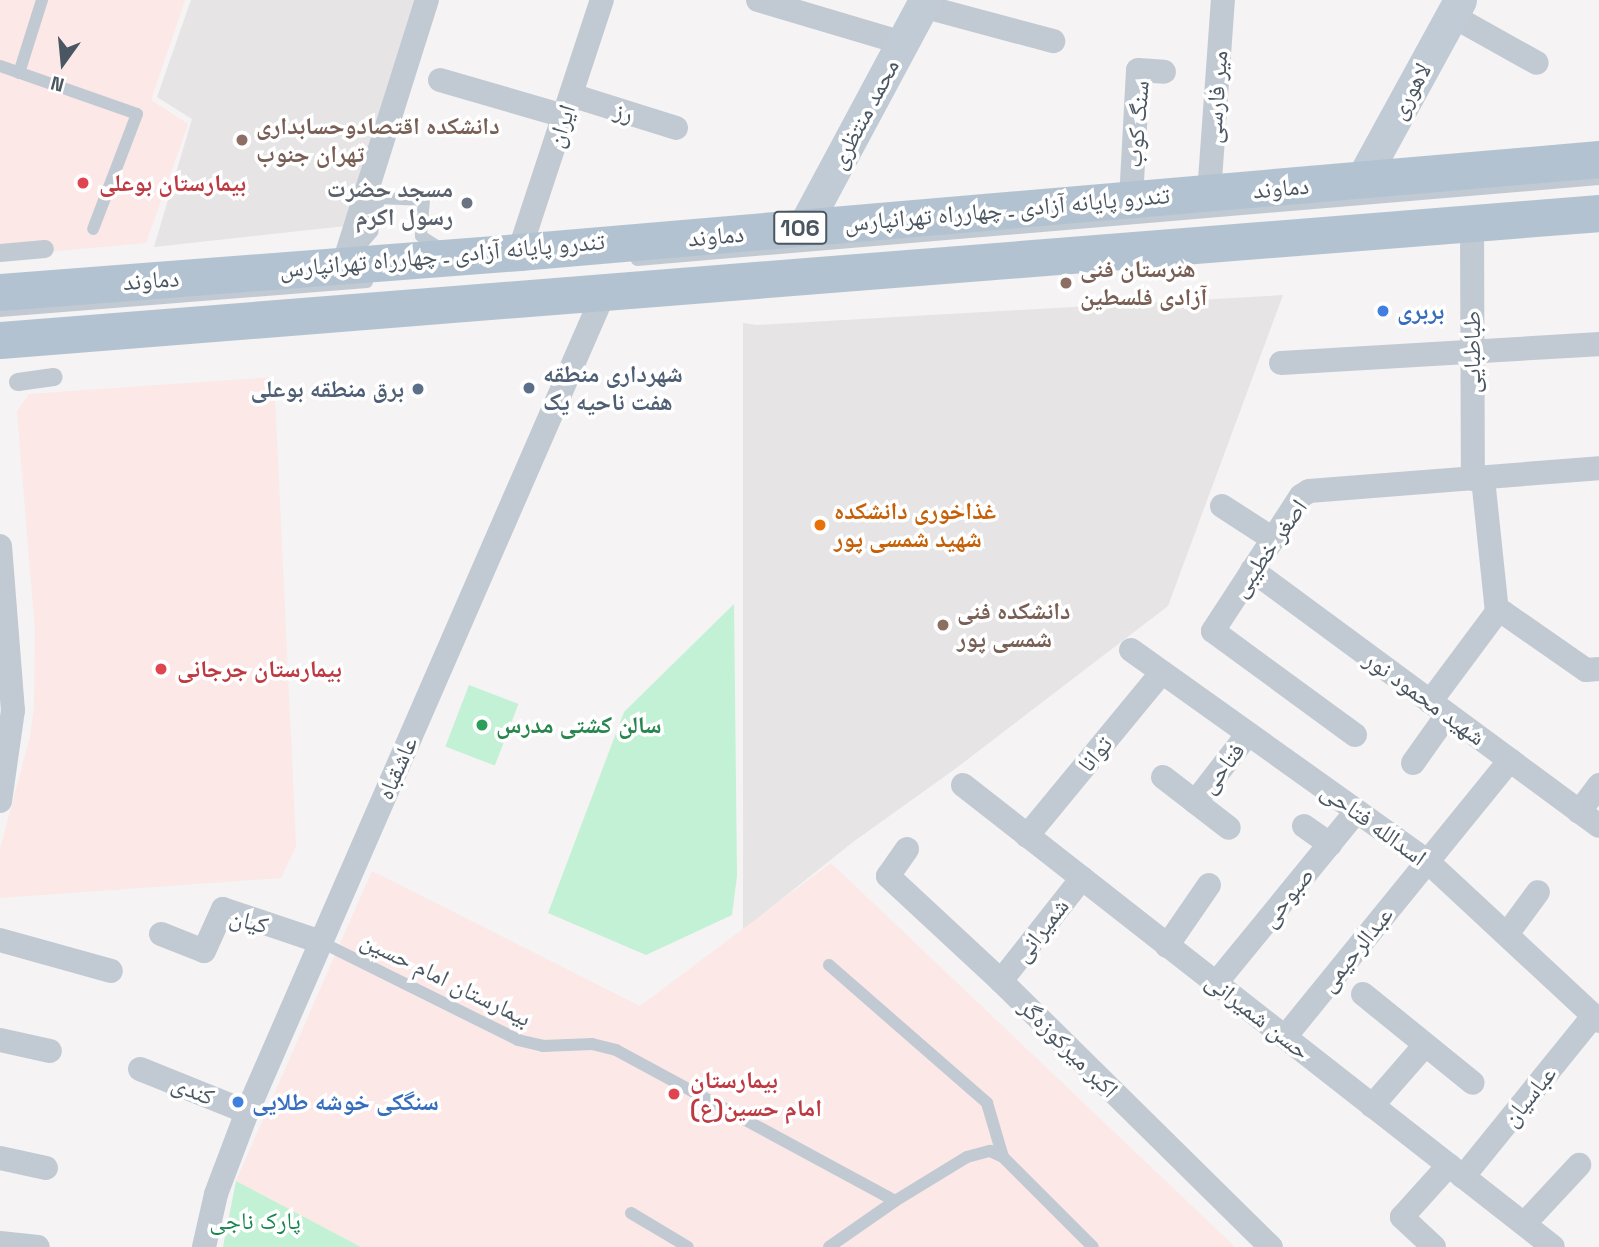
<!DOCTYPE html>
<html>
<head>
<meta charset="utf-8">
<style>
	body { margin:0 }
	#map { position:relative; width:1599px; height:1247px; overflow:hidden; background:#f5f3f3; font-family:"Space Grotesk","Noto Naskh Arabic",sans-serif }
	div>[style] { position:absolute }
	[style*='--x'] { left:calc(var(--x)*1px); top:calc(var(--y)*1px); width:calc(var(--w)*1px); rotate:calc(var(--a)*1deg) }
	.education>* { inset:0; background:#e6e4e5 }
	.medical>* { inset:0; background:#fce8e6 }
	.green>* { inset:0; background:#c3f1d5; transform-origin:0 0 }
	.service>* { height:12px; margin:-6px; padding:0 6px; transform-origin:6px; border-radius:6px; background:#c1cad2 }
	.pedestrian>* { height:18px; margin:-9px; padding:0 9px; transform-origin:9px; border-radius:9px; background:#c1cad2 }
	.minor>* { height:24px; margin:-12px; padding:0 12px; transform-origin:12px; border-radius:12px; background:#c1cad2 }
	.secondary>* { height:33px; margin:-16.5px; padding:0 16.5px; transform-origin:16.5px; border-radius:16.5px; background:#c1cbd6 }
	.primary>* { height:37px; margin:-18.5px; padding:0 18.5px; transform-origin:18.5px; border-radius:18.5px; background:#b3c2d1 }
	.dots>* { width:19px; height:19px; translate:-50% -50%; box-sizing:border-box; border:4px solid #fff; border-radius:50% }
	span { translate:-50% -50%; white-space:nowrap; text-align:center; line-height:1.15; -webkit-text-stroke:7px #fff; paint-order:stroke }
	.shield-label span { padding:2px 5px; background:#fff; border:2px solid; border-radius:5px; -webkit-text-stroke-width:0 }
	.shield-label { font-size:23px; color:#4a5661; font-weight:700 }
	.street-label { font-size:24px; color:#4a5661 }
	.education-label { font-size:24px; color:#785e54; font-weight:700 }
	.left { translate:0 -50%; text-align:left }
	.health-label { font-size:24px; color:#be3a42; font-weight:700 }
	.worship-label { font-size:24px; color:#5b616d; font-weight:700 }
	.right { translate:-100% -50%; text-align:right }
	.shop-label { font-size:24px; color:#366cbe; font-weight:700 }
	.service-label { font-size:24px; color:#4e5e75; font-weight:700 }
	.food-label { font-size:24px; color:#c56008; font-weight:700 }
	.leisure-label { font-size:24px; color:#27864d; font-weight:700 }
	.park-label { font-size:24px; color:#17864f }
	.north { position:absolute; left:28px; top:28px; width:70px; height:70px; -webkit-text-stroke:5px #fff; paint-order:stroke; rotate:195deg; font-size:19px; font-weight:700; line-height:28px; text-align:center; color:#4a5661 }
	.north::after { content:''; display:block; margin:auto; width:24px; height:32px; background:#4a5661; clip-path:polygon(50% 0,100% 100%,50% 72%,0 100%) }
</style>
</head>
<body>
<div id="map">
	<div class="education">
		<div style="clip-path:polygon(191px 0,418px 0,346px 226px,154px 247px,192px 119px,157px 97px)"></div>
		<div style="clip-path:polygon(1283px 295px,1168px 606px,955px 769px,853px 842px,743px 930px,743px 323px,757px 325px)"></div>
	</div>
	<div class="medical">
		<div style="clip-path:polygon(0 0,185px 0,151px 100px,188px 124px,146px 243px,0 256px)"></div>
		<div style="clip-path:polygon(274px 377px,296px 846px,281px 878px,0 898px,0 849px,30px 737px,34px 707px,35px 630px,17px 411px,29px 394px)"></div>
		<div style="clip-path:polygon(831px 863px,1235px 1247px,361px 1247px,236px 1181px,372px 871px,640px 1006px)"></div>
	</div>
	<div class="green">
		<div style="clip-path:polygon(734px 604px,737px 876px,732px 915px,646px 955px,548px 913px,624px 712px)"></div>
		<div style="left:469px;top:685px;width:53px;height:66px;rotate:21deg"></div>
		<div style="clip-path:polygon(236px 1181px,361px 1247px,223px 1247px)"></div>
	</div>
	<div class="service">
		<div style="--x:0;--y:66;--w:145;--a:19.3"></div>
		<div style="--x:137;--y:114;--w:123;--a:110.9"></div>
		<div style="--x:19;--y:73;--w:77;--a:-72.5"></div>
		<div style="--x:354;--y:253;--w:28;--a:-49"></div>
		<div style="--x:372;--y:232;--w:35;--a:-78"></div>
		<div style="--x:379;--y:198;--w:45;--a:2.5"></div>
		<div style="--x:424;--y:200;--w:36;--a:95"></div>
		<div style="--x:421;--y:236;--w:25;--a:32"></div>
		<div style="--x:637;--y:260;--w:965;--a:-4.81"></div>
		<div style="--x:0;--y:311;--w:368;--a:-4.5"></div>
		<div style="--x:321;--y:942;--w:220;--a:26.4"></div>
		<div style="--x:518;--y:1040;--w:26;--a:13"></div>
		<div style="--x:543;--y:1046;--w:49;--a:-2.3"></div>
		<div style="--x:592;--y:1044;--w:25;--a:14"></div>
		<div style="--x:616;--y:1050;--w:317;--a:28.4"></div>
		<div style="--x:829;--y:965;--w:210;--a:41.1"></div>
		<div style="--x:987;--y:1103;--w:56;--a:73.5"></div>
		<div style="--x:631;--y:1213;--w:66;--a:30.8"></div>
		<div style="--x:829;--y:1247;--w:80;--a:-34.9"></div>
		<div style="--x:895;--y:1201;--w:84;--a:-31.4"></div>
		<div style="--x:967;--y:1157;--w:24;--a:-15"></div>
		<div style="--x:990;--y:1151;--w:14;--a:25"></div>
		<div style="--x:1003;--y:1157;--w:127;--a:45"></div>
	</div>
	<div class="pedestrian">
		<div style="--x:0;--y:253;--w:45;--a:-5.1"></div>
		<div style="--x:18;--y:382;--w:36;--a:-8"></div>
	</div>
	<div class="minor">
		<div style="--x:758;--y:0;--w:150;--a:16.6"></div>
		<div style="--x:922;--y:6;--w:136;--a:15"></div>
		<div style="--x:1451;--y:15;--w:98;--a:29.2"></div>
		<div style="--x:440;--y:80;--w:129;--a:16.2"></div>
		<div style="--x:571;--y:95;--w:110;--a:17.4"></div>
		<div style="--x:1209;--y:194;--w:195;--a:-85.9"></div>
		<div style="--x:1131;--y:200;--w:130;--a:-86.9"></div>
		<div style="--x:1138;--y:70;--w:26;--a:4"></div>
		<div style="--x:1472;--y:224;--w:255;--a:89.8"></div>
		<div style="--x:519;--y:252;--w:265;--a:-71.8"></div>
		<div style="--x:343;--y:266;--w:279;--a:-72.5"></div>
		<div style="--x:1281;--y:363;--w:319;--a:-3.4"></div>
		<div style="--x:1222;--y:506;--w:61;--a:32.9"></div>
		<div style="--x:0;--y:546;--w:165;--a:85.5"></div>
		<div style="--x:13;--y:710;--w:92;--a:98.1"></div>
		<div style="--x:1252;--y:570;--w:431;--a:36.4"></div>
		<div style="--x:1497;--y:612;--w:7;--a:8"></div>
		<div style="--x:1504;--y:613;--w:100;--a:34.8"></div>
		<div style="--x:1586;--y:670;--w:13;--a:-4"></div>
		<div style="--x:1131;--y:650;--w:364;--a:35.5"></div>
		<div style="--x:1427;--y:861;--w:235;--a:42.9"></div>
		<div style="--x:1430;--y:702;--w:112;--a:-53.3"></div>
		<div style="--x:1497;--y:612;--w:135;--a:-96"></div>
		<div style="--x:1355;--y:735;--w:176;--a:-143.8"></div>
		<div style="--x:1213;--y:631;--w:161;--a:-56.9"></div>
		<div style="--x:1301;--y:496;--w:9;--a:-32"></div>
		<div style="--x:1309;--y:491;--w:291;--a:-4.5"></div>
		<div style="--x:1413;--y:763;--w:59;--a:-54.7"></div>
		<div style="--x:1163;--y:777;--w:83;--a:37.7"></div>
		<div style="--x:963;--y:785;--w:749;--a:38.06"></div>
		<div style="--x:1195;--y:802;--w:86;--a:-52.1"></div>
		<div style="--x:1579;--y:812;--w:34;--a:-53"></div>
		<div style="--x:1304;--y:826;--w:32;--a:35"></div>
		<div style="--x:1027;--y:836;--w:212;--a:-50.5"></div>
		<div style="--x:907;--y:849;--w:33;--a:125"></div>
		<div style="--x:888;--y:876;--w:154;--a:42.9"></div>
		<div style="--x:1001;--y:981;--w:379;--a:44.6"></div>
		<div style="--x:161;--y:934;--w:46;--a:21.6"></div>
		<div style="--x:204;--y:951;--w:46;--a:-65.7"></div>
		<div style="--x:223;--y:909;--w:103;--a:18.6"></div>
		<div style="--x:1507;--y:934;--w:52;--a:-53.6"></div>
		<div style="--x:0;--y:940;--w:115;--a:15.6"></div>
		<div style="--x:1167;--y:946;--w:74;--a:-55.5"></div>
		<div style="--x:1001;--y:981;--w:131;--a:-51.8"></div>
		<div style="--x:1216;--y:983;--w:222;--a:-50.7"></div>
		<div style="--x:1363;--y:994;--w:141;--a:39"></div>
		<div style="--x:1285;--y:1037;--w:357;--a:-50.9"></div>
		<div style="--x:0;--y:1040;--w:51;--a:12.4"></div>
		<div style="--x:140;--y:1069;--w:115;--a:21.9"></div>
		<div style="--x:1372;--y:1106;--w:81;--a:-49"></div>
		<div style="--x:0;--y:1158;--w:47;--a:12.3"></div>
		<div style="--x:1463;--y:1177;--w:208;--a:-51"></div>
		<div style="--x:1524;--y:1224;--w:81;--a:-47"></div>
		<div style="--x:0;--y:1243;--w:38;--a:6"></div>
		<div style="--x:204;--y:1247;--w:54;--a:-77.2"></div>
		<div style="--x:216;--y:1194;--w:88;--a:-69.3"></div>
		<div style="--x:247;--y:1112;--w:893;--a:-66.45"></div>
		<div style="--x:1434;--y:1247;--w:44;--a:-136.8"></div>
		<div style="--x:1402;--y:1217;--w:70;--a:-47.9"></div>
	</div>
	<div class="secondary">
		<div style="--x:1361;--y:181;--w:206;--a:-61.3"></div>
		<div style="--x:803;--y:228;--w:259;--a:-61.8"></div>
	</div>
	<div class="primary">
		<div style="--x:0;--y:292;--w:521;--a:-4.41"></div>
		<div style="--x:519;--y:252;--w:1084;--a:-4.92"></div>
		<div style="--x:0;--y:340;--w:1604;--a:-4.54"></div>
	</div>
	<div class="dots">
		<div style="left:242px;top:140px;background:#8d6e63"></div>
		<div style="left:83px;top:183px;background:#e0444e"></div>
		<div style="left:467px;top:203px;background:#6b7280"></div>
		<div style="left:1066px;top:283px;background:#8d6e63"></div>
		<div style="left:1383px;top:311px;background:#3f7fe0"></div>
		<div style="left:529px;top:388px;background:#5c6f8a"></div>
		<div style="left:418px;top:389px;background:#5c6f8a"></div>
		<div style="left:820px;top:525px;background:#e8710a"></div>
		<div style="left:943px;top:625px;background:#8d6e63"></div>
		<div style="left:161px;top:669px;background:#e0444e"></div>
		<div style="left:482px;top:725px;background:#2e9e5b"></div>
		<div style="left:674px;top:1094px;background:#e0444e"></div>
		<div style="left:238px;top:1102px;background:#3f7fe0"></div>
	</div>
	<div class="shield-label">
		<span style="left:800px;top:228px">106</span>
	</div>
	<div class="street-label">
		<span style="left:1410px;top:91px;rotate:-61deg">لاهوری</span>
		<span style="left:1216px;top:97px;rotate:-86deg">میر فارسی</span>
		<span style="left:624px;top:112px;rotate:18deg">رز</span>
		<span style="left:864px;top:114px;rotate:-62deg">محمد منتظری</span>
		<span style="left:1137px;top:124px;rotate:-85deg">سنگ کوب</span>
		<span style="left:561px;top:126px;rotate:-72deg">ایران</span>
		<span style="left:1281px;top:188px;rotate:-5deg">دماوند</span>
		<span style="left:1007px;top:209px;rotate:-5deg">تندرو پایانه آزادی ـ چهارراه تهرانپارس</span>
		<span style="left:716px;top:236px;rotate:-5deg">دماوند</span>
		<span style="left:442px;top:255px;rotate:-5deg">تندرو پایانه آزادی ـ چهارراه تهرانپارس</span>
		<span style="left:151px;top:280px;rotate:-4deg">دماوند</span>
		<span style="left:1472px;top:352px;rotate:-90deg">طباطبایی</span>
		<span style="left:1269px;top:548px;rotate:-55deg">اصغر خطیبی</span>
		<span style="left:1425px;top:698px;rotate:36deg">شهید محمود نور</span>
		<span style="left:1095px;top:754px;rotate:-50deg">توانا</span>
		<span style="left:397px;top:768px;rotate:-66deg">عاشقباه</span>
		<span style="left:1222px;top:768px;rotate:-52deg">فتاحی</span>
		<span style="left:1374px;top:824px;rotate:36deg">اسدالله فتاحی</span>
		<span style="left:1287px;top:897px;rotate:-51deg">صبوحی</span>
		<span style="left:249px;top:921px;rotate:15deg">کیان</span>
		<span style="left:1041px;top:930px;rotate:-52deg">شمیرانی</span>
		<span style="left:1356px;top:949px;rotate:-51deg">عبدالرحیمی</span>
		<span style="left:446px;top:979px;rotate:26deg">بیمارستان امام حسین</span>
		<span style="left:1258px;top:1016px;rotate:38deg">حسن شمیرانی</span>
		<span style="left:1069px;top:1048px;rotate:45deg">اکبر میرکوزه‌گر</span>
		<span style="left:193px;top:1090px;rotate:22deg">کندی</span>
		<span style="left:1529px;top:1096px;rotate:-51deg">عباسیان</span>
	</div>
	<div class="education-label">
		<span class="left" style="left:256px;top:140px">دانشکده اقتصادوحسابداری<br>تهران جنوب</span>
		<span class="left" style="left:1080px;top:283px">هنرستان فنی<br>آزادی فلسطین</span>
		<span class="left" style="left:957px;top:625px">دانشکده فنی<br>شمسی پور</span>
	</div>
	<div class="health-label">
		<span class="left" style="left:99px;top:183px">بیمارستان بوعلی</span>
		<span class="left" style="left:177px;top:669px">بیمارستان جرجانی</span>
		<span class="left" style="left:690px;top:1094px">بیمارستان<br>امام حسین(ع)</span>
	</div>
	<div class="worship-label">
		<span class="right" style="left:453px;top:203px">مسجد حضرت<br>رسول اکرم</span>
	</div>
	<div class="shop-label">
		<span class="left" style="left:1397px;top:311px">بربری</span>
		<span class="left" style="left:252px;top:1102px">سنگکی خوشه طلایی</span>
	</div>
	<div class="service-label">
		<span class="left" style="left:543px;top:388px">شهرداری منطقه<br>هفت ناحیه یک</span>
		<span class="right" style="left:404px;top:389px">برق منطقه بوعلی</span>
	</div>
	<div class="food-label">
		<span class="left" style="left:834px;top:525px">غذاخوری دانشکده<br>شهید شمسی پور</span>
	</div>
	<div class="leisure-label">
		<span class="left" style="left:496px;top:725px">سالن کشتی مدرس</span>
	</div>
	<div class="park-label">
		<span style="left:255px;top:1221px">پارک ناجی</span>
	</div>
	<div class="north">N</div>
</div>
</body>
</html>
